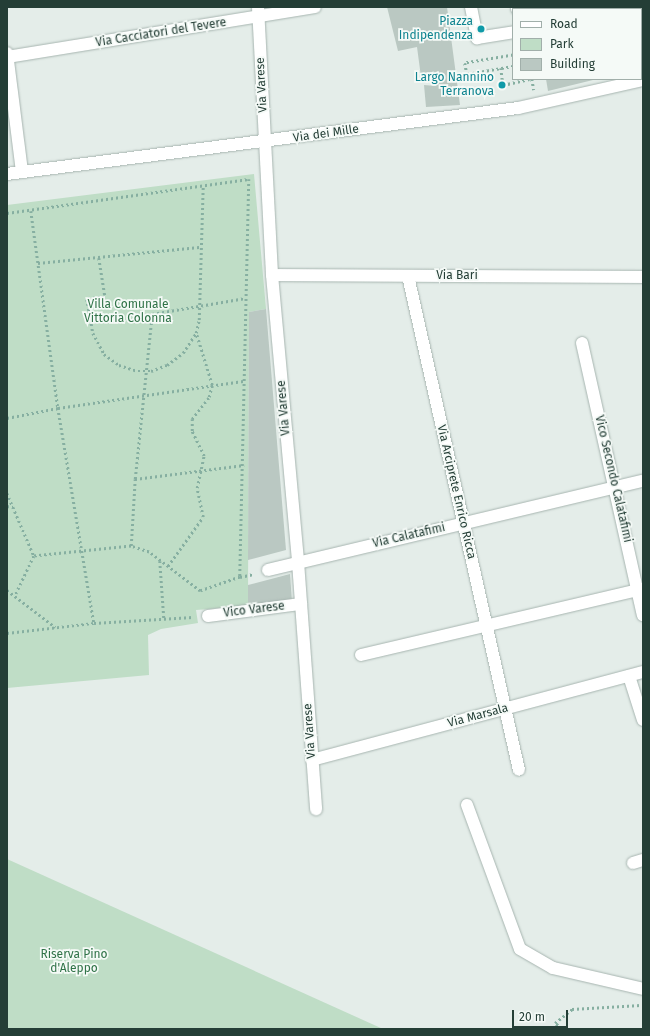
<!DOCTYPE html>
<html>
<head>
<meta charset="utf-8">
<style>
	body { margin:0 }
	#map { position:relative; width:650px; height:1036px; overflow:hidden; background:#e4ede9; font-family:"Fira Sans",sans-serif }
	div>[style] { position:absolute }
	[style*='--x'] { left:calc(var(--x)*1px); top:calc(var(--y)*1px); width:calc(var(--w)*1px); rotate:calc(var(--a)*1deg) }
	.green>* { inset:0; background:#bfddc6 }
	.building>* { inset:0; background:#bac8c2 }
	.path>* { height:2.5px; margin-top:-1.25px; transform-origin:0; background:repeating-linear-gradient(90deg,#86afa1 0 2px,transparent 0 5px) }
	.roads { filter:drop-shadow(0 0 1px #a7b5b0) drop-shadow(0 0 1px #a7b5b0) }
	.minor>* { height:12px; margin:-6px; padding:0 6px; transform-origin:6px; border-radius:6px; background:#fff }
	.dots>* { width:11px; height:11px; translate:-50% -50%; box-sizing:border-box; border:2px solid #f5faf7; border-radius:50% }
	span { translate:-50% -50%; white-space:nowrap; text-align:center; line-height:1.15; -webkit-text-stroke:3.5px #f5faf7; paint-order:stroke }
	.culture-label { font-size:12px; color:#0d838f }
	.right { translate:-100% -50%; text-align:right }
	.street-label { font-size:12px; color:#243e36 }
	.park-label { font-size:12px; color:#307348 }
	.frame { position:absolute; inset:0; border:8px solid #243e36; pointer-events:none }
	.legend { position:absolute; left:512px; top:8px; width:130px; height:72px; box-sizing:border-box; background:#f5faf7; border:1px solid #a1afaa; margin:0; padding:5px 7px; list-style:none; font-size:12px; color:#243e36 }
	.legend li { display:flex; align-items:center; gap:8px; height:20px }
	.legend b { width:20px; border:1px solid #a1afaa }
	.scale { position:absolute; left:512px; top:1010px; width:56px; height:18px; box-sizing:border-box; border:2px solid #243e36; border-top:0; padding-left:5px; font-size:12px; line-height:14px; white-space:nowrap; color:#243e36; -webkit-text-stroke:3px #f5faf7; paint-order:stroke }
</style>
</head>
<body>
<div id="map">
	<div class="green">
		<div style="clip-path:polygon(254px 174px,266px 309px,249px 312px,248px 606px,196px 610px,198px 623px,161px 629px,148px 635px,149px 675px,7px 688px,7px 205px)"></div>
		<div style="clip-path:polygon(7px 859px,383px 1029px,7px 1029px)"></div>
	</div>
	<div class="building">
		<div style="clip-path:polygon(387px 7px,447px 7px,460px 105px,426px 107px,424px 85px,436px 86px,435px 77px,421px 77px,417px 47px,398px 51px)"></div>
		<div style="clip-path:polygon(546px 79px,593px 79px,593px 80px,548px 91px)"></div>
		<div style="clip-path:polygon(266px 309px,286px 550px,248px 560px,249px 312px)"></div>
		<div style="clip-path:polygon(290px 574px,292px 602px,248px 606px,248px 585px)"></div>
	</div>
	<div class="path">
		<div style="--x:513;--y:55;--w:49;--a:170.5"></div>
		<div style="--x:465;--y:63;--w:11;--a:80"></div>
		<div style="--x:467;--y:74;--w:47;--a:-9.9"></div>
		<div style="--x:501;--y:68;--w:17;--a:83"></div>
		<div style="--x:503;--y:85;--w:27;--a:-13"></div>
		<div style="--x:532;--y:79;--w:11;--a:80"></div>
		<div style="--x:31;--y:211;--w:199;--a:82.2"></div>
		<div style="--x:58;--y:408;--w:218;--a:80.5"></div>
		<div style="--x:7;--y:213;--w:244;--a:-8"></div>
		<div style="--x:249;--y:179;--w:398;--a:91.3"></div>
		<div style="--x:240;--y:577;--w:42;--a:160.7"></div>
		<div style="--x:200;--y:591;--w:64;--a:-142.6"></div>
		<div style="--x:149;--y:552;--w:19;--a:-162"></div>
		<div style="--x:131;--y:546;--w:98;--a:174.1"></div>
		<div style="--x:99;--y:258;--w:39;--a:81"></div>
		<div style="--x:105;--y:297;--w:18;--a:174"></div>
		<div style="--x:87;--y:299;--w:35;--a:80"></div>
		<div style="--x:93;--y:333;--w:24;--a:62"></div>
		<div style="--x:104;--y:354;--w:19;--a:36"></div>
		<div style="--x:119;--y:365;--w:20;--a:18"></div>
		<div style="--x:138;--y:371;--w:13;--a:0"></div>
		<div style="--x:151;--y:371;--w:17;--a:-21"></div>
		<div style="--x:167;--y:365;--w:20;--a:-37"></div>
		<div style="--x:183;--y:353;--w:24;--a:-57"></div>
		<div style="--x:196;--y:333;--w:13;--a:-77"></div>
		<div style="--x:199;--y:320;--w:134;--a:-88.3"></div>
		<div style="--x:38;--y:263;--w:162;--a:-5.7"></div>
		<div style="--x:7;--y:418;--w:52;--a:-11.1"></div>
		<div style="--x:58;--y:408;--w:187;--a:-8.3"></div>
		<div style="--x:135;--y:479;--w:110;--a:-7.3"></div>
		<div style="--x:7;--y:493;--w:69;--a:66.8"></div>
		<div style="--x:34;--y:556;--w:44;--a:115.4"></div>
		<div style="--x:7;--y:506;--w:6;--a:9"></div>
		<div style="--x:131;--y:546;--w:67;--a:-86.6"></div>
		<div style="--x:135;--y:479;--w:166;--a:-84.1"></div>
		<div style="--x:152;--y:314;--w:95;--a:-9.7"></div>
		<div style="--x:160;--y:561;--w:57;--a:86"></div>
		<div style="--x:168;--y:566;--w:60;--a:-54.5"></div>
		<div style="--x:203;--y:517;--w:30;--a:-102"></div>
		<div style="--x:197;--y:488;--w:33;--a:-78"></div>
		<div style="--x:204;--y:456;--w:28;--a:-116"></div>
		<div style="--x:192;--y:431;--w:12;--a:-90"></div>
		<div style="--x:192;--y:419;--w:28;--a:-52"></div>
		<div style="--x:209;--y:397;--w:12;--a:-76"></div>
		<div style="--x:212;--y:385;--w:54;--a:-107.1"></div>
		<div style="--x:240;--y:577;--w:14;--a:-12"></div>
		<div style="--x:7;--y:590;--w:61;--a:37.6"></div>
		<div style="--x:7;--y:633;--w:88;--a:-6.6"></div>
		<div style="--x:94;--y:623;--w:99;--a:-3.5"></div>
		<div style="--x:561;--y:1029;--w:8;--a:-135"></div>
		<div style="--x:555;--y:1023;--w:22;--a:-39"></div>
		<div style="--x:572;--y:1009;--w:69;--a:-3.3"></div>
	</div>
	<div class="roads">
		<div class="minor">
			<div style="--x:258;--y:7;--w:268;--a:87"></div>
			<div style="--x:272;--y:275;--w:288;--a:84.8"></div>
			<div style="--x:298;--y:562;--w:248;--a:85.8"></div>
			<div style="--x:471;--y:7;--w:32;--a:79"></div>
			<div style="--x:477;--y:38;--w:36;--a:-9"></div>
			<div style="--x:517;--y:7;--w:2;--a:90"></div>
			<div style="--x:7;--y:53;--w:120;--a:82.8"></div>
			<div style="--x:7;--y:57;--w:312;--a:-9.2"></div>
			<div style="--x:7;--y:174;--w:515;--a:-7.36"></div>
			<div style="--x:518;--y:108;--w:128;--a:-12.6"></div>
			<div style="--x:272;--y:275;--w:371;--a:0.3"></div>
			<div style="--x:408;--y:276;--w:506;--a:77.34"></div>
			<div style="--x:582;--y:343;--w:279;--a:77.4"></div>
			<div style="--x:268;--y:570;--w:385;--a:-13.4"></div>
			<div style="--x:208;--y:616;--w:94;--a:-7.4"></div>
			<div style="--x:361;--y:655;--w:290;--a:-13.2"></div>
			<div style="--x:629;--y:676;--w:46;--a:72.3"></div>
			<div style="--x:312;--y:760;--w:342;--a:-14.9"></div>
			<div style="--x:467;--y:805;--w:153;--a:69.8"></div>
			<div style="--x:520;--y:949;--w:38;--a:30"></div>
			<div style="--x:553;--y:968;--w:92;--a:13.1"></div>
			<div style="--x:633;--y:863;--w:10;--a:-17"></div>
		</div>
	</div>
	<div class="dots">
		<div style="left:481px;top:29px;background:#0f9aa8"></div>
		<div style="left:502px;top:85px;background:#0f9aa8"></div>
	</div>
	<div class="culture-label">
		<span class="right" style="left:473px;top:29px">Piazza<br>Indipendenza</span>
		<span class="right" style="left:494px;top:85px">Largo Nannino<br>Terranova</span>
	</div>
	<div class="street-label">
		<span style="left:161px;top:33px;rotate:-9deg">Via Cacciatori del Tevere</span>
		<span style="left:262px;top:85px;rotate:-93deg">Via Varese</span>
		<span style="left:326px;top:134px;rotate:-8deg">Via dei Mille</span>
		<span style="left:457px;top:276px">Via Bari</span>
		<span style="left:284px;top:408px;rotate:-95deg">Via Varese</span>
		<span style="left:613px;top:479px;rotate:77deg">Vico Secondo Calatafimi</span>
		<span style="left:456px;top:492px;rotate:77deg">Via Arciprete Enrico Ricca</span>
		<span style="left:409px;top:536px;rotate:-13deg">Via Calatafimi</span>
		<span style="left:254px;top:610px;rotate:-7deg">Vico Varese</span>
		<span style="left:478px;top:716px;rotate:-15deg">Via Marsala</span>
		<span style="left:310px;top:731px;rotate:-94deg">Via Varese</span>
	</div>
	<div class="park-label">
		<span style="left:128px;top:312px">Villa Comunale<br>Vittoria Colonna</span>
		<span style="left:74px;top:962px">Riserva Pino<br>d'Aleppo</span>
	</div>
	<div class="frame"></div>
	<ul class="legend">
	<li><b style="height:5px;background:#fff"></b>Road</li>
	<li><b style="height:11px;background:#bfddc6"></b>Park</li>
	<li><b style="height:11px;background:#bac8c2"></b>Building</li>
	</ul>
	<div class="scale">20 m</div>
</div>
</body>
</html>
